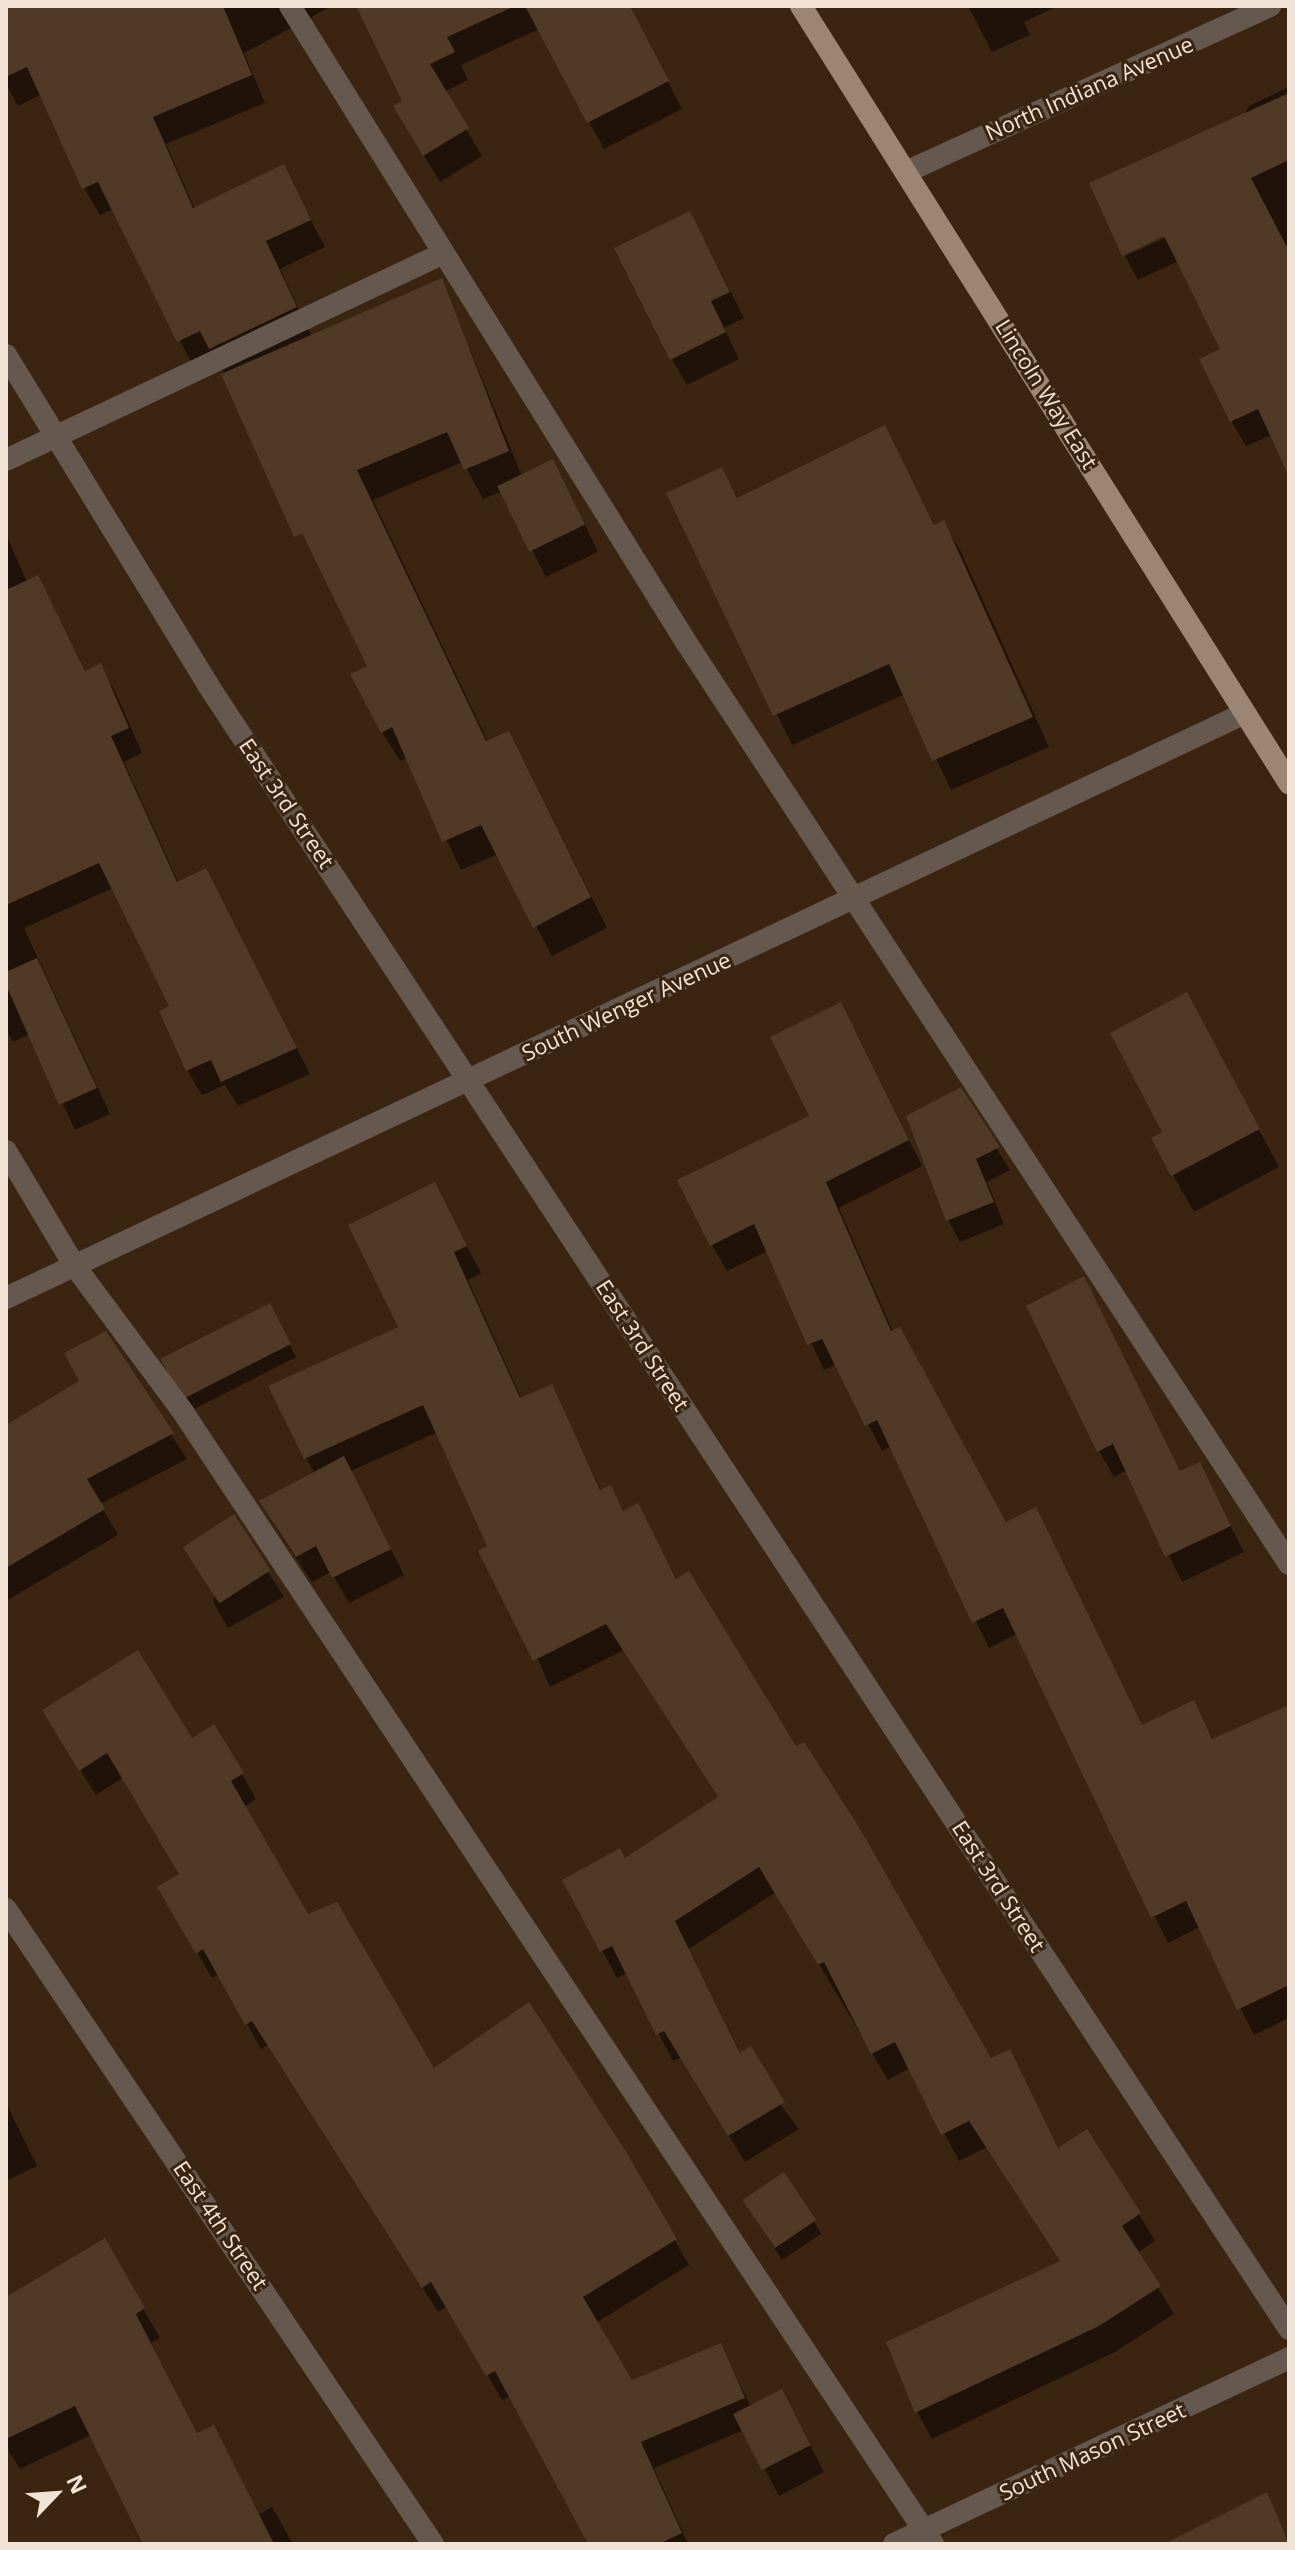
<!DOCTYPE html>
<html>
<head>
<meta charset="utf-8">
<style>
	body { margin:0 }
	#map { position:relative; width:1295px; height:2550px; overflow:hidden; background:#3b2511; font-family:"Open Sans",sans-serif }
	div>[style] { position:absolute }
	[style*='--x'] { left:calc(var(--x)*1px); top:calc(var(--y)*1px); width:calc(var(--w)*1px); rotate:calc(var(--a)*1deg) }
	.shadow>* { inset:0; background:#0007; transform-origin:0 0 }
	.building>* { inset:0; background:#503925; transform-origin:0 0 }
	.service>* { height:22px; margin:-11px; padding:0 11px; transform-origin:11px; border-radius:11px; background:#64584f }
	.minor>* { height:22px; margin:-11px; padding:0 11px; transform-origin:11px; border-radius:11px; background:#64584f }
	.tertiary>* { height:22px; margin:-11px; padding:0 11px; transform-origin:11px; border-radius:11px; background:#64584f }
	.primary>* { height:22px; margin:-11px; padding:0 11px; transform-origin:11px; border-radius:11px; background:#9c8573 }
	span { translate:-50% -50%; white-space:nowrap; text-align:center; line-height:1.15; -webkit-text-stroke:6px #3b2511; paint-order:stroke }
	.street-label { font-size:22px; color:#f2e3d7 }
	.frame { position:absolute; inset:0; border:8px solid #f2e3d7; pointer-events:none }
	.north { position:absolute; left:16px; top:2454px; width:80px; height:80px; -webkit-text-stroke:6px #3b2511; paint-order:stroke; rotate:65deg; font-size:22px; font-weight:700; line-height:32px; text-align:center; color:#f2e3d7 }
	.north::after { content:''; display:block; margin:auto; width:28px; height:36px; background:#f2e3d7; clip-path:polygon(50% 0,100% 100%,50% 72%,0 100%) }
</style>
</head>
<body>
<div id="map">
	<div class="shadow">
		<div style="clip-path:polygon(6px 6px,332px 6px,244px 53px,265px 103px,166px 144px,195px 209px,283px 167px,325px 247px,280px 269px,312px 337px,442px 281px,522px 476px,552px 461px,567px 487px,598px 552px,546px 577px,502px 491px,483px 499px,463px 462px,373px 500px,488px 742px,525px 763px,607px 928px,552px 956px,498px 854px,461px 870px,407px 758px,400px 761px,382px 732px,369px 667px,216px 357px,194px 368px,113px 209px,100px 215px,84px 188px,42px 94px,18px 106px,6px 84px)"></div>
		<div style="clip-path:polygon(358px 6px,629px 6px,682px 109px,604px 149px,539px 29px,461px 65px,468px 80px,444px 92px,482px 156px,440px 182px,411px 134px,404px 102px)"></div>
		<div style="clip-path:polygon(968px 6px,1058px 6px,1024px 22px,1030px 35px,992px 52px)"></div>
		<div style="clip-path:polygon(1289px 87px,1289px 472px,1272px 435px,1246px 446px,1232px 422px,1202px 359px,1223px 350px,1179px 261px,1138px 280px,1125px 256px,1174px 234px,1249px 106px)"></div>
		<div style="clip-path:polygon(704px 239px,744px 318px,724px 328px,739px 359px,687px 385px,672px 359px)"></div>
		<div style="clip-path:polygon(884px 428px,935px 526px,944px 523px,961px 552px,1049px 747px,951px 790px,905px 694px,792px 745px,669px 494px,721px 469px,739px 500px)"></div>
		<div style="clip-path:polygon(6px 534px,27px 582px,38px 577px,86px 672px,100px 666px,115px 691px,142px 753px,124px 762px,179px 884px,219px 896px,310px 1074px,238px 1106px,225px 1085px,202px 1095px,187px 1070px,172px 1007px,113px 888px,24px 928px,110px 1114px,75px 1130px,30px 1034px,13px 1042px,6px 1030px)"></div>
		<div style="clip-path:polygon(855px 1030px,922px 1166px,839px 1208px,893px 1332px,1005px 1524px,1143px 1727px,1193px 1703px,1213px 1740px,1289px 1707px,1289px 2018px,1254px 2035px,1200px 1927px,1168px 1943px,1017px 1634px,989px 1648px,891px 1446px,882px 1451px,837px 1364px,824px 1370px,768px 1251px,727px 1271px,712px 1245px,812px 1117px)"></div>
		<div style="clip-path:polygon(1207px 1032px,1279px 1167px,1194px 1212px,1173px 1175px,1165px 1133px)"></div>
		<div style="clip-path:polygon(960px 1090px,1010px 1170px,987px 1182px,1004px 1224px,960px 1242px,948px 1220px)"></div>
		<div style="clip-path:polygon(434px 1184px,481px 1273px,468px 1280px,522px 1400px,551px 1387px,602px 1492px,610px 1488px,624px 1512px,638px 1505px,677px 1580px,991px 2060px,1009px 2052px,1059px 2150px,1139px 2214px,1155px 2241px,1137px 2253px,1174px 2314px,1115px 2352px,932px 2439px,917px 2412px,1061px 2262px,987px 2147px,959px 2161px,910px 2068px,888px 2080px,776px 1892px,689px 1949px,741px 2054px,799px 2129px,745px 2162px,681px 2057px,673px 2061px,627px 1973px,617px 1978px,564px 1880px,625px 1860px,719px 1799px,624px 1650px,550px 1687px,438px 1432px,351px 1471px,404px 1575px,349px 1603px,331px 1572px,312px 1582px,276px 1528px,262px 1502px,315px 1474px,306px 1458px,401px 1328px)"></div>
		<div style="clip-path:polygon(1083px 1279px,1181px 1473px,1199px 1464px,1244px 1552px,1182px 1582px,1127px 1470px,1114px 1477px,1099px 1451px,1029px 1307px)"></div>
		<div style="left:276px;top:1318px;width:44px;height:118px;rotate:63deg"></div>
		<div style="clip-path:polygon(105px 1334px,187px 1459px,100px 1504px,118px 1535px,6px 1601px,6px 1427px,81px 1382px)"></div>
		<div style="clip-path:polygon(233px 1517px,284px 1597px,228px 1628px,213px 1602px)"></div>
		<div style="clip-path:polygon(59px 1736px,191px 1741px,242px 1774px,256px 1799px,244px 1807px,308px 1916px,433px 2070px,623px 2151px,689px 2265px,596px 2323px,631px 2383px,720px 2345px,751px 2407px,796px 2417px,824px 2472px,779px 2496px,744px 2430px,654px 2468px,688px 2544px,590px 2544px,510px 2396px,502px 2400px,447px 2306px,438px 2312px,268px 2045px,261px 2049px,219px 1974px,212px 1978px,159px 1887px,181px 1875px,124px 1777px,96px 1795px)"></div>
		<div style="clip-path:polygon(6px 2103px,37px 2166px,6px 2181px)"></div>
		<div style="clip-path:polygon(752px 2213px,814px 2221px,821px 2234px,782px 2260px)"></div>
		<div style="clip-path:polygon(104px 2241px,160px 2338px,151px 2343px,198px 2435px,213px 2427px,259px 2514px,272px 2507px,293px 2544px,170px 2544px,91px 2435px,20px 2469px,6px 2447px,6px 2300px)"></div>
		<div style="clip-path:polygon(1266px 2494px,1289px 2544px,1168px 2544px)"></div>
	</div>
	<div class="building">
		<div style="clip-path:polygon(6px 6px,223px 6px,252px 75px,153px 117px,193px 208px,284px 164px,311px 220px,266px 241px,297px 307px,209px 349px,200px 331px,177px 342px,98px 182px,82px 189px,27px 67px,6px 77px)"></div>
		<div style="clip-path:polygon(356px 6px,515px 6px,447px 37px,455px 52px,430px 64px,469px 128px,423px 156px,393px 106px,402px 101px)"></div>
		<div style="clip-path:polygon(525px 6px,630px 6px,669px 81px,587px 123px)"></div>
		<div style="clip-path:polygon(1289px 93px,1289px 160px,1251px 178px,1289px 251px,1289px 477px,1258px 409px,1230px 422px,1199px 359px,1220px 349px,1164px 236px,1122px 256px,1089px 183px)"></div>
		<div style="clip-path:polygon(690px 211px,730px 292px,711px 301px,726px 332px,670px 360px,614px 248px)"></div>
		<div style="clip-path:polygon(442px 278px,509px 451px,464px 470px,447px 432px,357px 470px,486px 741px,509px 731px,591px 897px,533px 928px,481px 825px,442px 842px,392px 727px,381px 733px,350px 674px,367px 666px,302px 533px,294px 537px,221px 374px)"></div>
		<div style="clip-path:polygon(885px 425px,934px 525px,944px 520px,1033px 717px,932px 761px,889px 664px,773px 716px,666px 493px,722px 467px,737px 498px)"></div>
		<div style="left:553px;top:459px;width:73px;height:62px;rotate:64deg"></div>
		<div style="clip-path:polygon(38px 575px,85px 671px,101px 663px,129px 728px,111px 736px,177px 882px,206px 868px,297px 1048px,221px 1082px,211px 1060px,186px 1071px,159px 1011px,169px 1006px,99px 863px,6px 905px,6px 590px)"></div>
		<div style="clip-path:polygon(37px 958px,97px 1088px,59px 1105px,6px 985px,6px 972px)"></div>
		<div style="clip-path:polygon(1187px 992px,1260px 1129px,1171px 1176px,1151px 1138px,1162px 1132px,1110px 1033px)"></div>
		<div style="clip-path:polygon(841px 1002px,909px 1140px,826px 1182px,891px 1331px,900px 1327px,1006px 1522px,1036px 1507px,1142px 1725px,1194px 1700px,1212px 1739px,1289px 1705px,1289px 1985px,1237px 2010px,1186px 1901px,1151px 1918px,1003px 1608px,972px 1623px,877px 1420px,865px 1426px,822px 1339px,807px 1345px,754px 1224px,710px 1246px,677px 1180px,809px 1116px,770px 1037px)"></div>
		<div style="clip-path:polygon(961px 1087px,1000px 1147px,976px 1159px,994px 1202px,946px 1221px,906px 1116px)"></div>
		<div style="clip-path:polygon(435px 1182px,467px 1246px,454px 1252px,520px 1398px,552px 1384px,600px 1490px,611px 1485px,623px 1511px,638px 1503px,676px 1579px,689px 1571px,796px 1746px,804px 1742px,859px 1827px,991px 2058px,1010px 2049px,1058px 2148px,1087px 2129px,1141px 2213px,1122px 2226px,1161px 2286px,1099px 2326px,915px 2413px,886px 2342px,1060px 2261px,969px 2121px,941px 2135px,895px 2042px,871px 2054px,824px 1962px,818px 1965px,759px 1867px,675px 1921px,740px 2053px,751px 2046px,785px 2102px,728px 2136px,664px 2031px,656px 2035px,612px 1946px,600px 1952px,562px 1880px,620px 1848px,625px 1858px,718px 1797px,606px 1624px,533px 1661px,478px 1551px,487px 1546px,423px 1405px,304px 1459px,268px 1386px,398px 1327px,348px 1225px)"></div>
		<div style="clip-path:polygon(1084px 1276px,1180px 1471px,1200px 1462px,1231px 1526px,1165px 1557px,1113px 1444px,1097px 1452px,1026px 1306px)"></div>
		<div style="left:270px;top:1303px;width:46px;height:123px;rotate:63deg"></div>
		<div style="clip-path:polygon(106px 1331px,174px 1433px,87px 1479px,105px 1509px,6px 1568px,6px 1425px,79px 1381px,64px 1353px)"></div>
		<div style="clip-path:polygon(344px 1456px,391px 1549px,332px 1578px,316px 1546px,296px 1557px,259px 1501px)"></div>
		<div style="left:234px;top:1514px;width:67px;height:61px;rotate:57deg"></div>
		<div style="clip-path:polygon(138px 1650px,192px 1738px,214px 1724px,244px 1773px,231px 1781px,308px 1914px,337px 1902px,434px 2068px,529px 2002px,625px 2150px,677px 2239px,583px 2297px,632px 2380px,721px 2343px,745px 2398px,641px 2442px,682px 2533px,659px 2544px,588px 2544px,495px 2371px,486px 2376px,431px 2282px,422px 2288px,252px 2021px,245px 2025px,203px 1949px,196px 1954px,157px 1887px,179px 1874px,107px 1753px,79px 1771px,42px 1710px)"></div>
		<div style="left:784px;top:2172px;width:58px;height:50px;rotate:56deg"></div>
		<div style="clip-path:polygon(105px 2238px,145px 2308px,136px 2314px,197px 2433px,214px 2425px,274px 2544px,143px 2544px,75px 2406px,6px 2439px,6px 2297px)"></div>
		<div style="left:782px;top:2389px;width:63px;height:55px;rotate:63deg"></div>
		<div style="clip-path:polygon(1267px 2492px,1289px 2544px,1164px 2544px)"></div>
	</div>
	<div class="service">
		<div style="--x:290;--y:6;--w:749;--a:58.09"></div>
		<div style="--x:686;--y:642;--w:1102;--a:56.81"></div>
		<div style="--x:6;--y:460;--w:484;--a:-25.3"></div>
		<div style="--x:6;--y:1151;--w:133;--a:59.2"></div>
		<div style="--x:74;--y:1265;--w:183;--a:53.4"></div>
		<div style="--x:183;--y:1412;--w:1358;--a:56.47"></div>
	</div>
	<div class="minor">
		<div style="--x:908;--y:171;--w:398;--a:-24.5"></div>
		<div style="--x:6;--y:355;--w:387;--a:58.5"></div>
		<div style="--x:208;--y:685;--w:1968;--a:56.67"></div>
		<div style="--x:6;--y:1298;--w:1370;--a:-25.27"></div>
		<div style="--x:894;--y:2544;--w:437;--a:-25.2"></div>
	</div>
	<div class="tertiary">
		<div style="--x:6;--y:1909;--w:765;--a:56.08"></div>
	</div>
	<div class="primary">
		<div style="--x:801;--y:6;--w:918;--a:57.87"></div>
	</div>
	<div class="street-label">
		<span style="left:1089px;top:88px;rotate:-24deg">North Indiana Avenue</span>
		<span style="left:1047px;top:394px;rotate:58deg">Lincoln Way East</span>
		<span style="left:287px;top:803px;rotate:56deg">East 3rd Street</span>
		<span style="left:626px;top:1006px;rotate:-25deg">South Wenger Avenue</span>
		<span style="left:643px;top:1345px;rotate:57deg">East 3rd Street</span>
		<span style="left:999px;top:1886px;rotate:57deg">East 3rd Street</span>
		<span style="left:221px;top:2225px;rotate:56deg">East 4th Street</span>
		<span style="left:1092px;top:2451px;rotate:-25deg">South Mason Street</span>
	</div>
	<div class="frame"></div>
	<div class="north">N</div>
</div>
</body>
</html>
